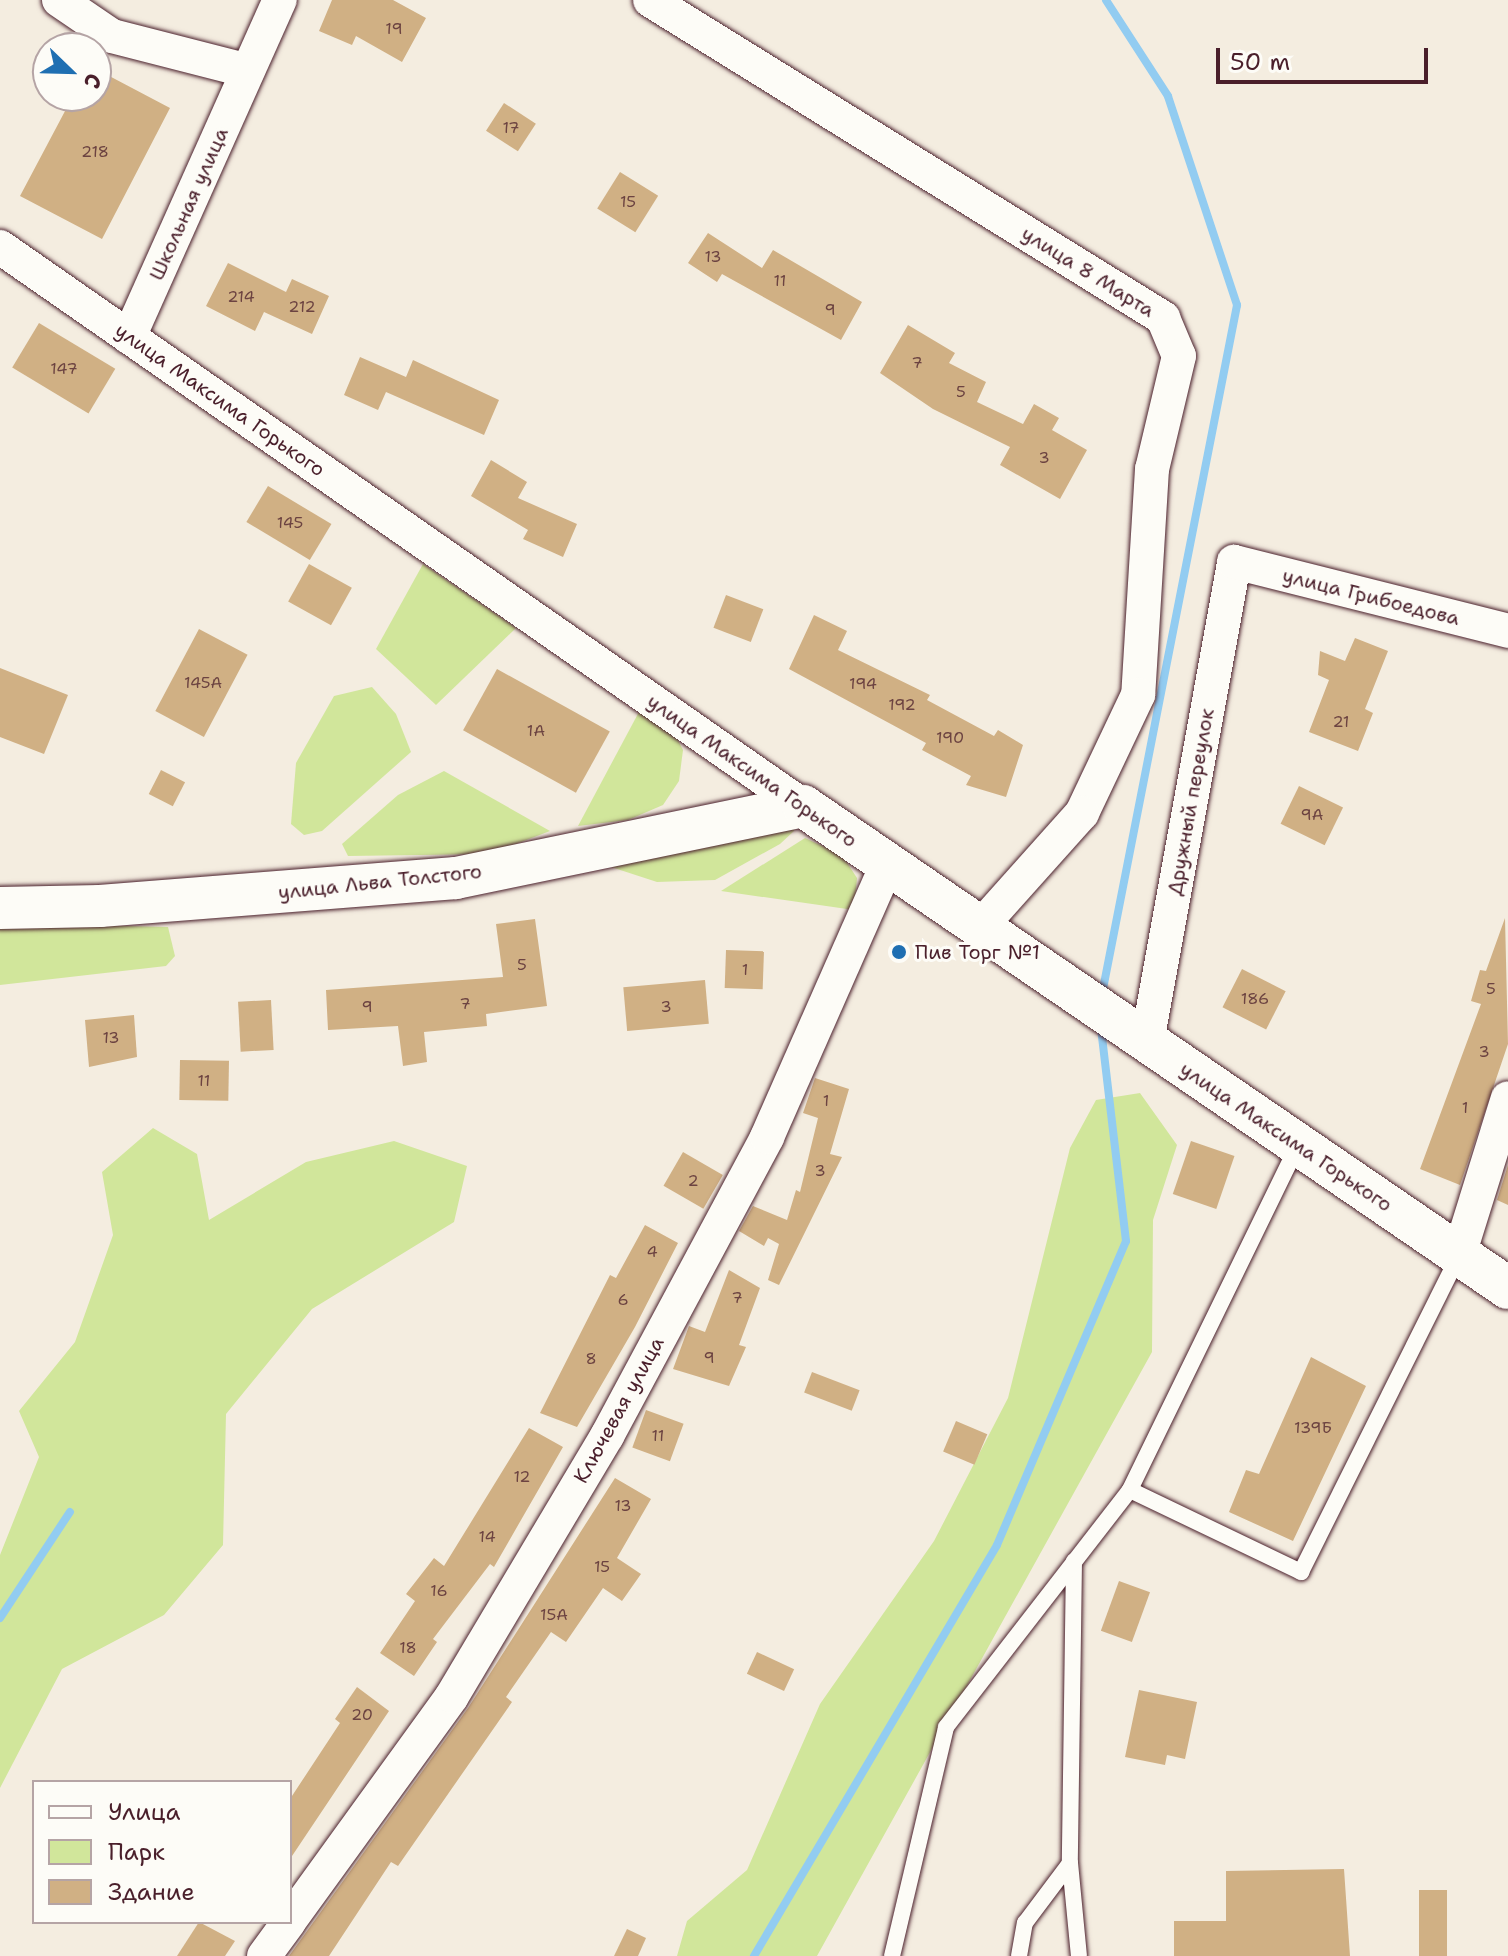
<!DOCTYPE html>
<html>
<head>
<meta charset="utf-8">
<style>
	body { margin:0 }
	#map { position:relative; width:1508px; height:1956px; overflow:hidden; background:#f4ede0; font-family:"Shantell Sans",sans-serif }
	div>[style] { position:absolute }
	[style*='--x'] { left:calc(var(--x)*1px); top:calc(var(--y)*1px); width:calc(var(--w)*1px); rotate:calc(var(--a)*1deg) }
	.green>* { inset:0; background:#d1e69b }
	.stream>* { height:8px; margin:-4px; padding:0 4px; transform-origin:4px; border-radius:4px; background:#92ccf1 }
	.building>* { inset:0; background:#d0b084; transform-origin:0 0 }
	.roads { filter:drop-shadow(0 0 2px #4a1f2b) drop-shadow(0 0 2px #4a1f2b) }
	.service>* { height:16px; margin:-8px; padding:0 8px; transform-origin:8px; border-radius:8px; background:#fdfcf7 }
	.minor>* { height:34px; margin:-17px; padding:0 17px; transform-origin:17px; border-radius:17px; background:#fdfcf7 }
	.tertiary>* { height:42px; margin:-21px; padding:0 21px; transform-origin:21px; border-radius:21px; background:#fdfcf7 }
	.dots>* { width:22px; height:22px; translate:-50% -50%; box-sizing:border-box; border:4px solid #fdfcf7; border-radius:50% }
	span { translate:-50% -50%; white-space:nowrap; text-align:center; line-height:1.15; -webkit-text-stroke:6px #fdfcf7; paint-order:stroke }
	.number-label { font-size:16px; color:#6c4341 }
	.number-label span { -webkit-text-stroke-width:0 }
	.street-label { font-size:20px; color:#4a1f2b }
	.poi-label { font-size:20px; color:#4a1f2b }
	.left { translate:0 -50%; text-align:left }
	.legend { position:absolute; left:32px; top:1780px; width:260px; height:144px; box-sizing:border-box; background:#fdfcf7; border:2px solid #b5a4a5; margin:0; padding:10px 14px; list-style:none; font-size:24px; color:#4a1f2b }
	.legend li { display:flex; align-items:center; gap:16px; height:40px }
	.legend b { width:40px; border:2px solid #b5a4a5 }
	.north { position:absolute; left:32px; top:32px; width:80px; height:80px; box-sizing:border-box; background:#fdfcf7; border:2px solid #b5a4a5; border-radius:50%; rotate:113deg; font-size:22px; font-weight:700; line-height:32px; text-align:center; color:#4a1f2b }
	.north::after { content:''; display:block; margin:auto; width:28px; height:36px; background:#1f6fb2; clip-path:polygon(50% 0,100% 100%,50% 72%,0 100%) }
	.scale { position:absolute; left:1216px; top:48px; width:212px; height:36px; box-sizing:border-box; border:4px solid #4a1f2b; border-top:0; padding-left:10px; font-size:24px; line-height:28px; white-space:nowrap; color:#4a1f2b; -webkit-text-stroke:6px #fdfcf7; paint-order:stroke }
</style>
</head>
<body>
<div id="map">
	<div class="green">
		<div style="clip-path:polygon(423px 564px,516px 628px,436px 705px,376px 649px)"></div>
		<div style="clip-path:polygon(372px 687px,396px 714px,411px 752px,322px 831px,304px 835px,291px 824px,296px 763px,334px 696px)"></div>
		<div style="clip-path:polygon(640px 710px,670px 725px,683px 750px,679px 781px,663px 805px,628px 820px,578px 826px)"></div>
		<div style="clip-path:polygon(444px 771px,550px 831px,490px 854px,348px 856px,342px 844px,398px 795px)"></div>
		<div style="clip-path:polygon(799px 818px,794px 831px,780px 844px,715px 880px,657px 882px,608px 866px)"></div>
		<div style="clip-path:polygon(805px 838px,842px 855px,857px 878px,854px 910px,721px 891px)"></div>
		<div style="clip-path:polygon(0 923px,168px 927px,175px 956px,166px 966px,0 985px)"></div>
		<div style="clip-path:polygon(1140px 1093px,1177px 1145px,1153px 1220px,1152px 1352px,817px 1956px,677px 1956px,687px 1921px,747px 1870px,820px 1704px,934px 1541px,1008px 1398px,1070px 1148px,1096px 1100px)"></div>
		<div style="clip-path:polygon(153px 1128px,197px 1154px,209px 1220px,306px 1162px,394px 1141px,467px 1166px,454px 1222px,312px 1309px,226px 1414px,223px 1545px,164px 1615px,62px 1669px,0 1788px,0 1555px,39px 1457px,19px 1411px,75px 1342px,113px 1235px,102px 1172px)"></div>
	</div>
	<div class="stream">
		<div style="--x:1102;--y:994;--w:702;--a:-78.91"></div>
		<div style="--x:1237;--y:305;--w:220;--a:-108.3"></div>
		<div style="--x:1168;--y:96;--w:114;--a:-122.9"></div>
		<div style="--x:0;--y:1618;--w:127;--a:-56.6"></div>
		<div style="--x:754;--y:1956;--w:477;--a:-59.4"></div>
		<div style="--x:997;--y:1545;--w:330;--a:-67"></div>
		<div style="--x:1126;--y:1241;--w:215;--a:-96.7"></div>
	</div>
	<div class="building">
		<div style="clip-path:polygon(332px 0,393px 0,426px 18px,402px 62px,356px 36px,352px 45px,319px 31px)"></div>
		<div style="clip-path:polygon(96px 69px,170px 108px,102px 239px,20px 196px,73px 96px,96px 96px)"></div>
		<div style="left:504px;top:103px;width:38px;height:33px;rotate:33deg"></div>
		<div style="left:620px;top:172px;width:45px;height:43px;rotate:32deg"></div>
		<div style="clip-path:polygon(708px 233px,762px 268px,773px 250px,862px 302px,841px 340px,722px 274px,717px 282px,688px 263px)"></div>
		<div style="clip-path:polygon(228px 263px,286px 292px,292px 279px,329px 296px,312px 334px,264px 312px,255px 331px,206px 306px)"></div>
		<div style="left:39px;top:323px;width:89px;height:52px;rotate:31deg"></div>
		<div style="clip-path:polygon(908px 325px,955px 353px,949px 363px,986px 382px,977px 402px,1023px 424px,1034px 404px,1059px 418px,1052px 430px,1087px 450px,1060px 499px,1000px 465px,1010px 447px,933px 409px,880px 373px)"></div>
		<div style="clip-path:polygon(360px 357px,406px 377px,413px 360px,499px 400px,484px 435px,386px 392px,378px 410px,344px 395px)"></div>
		<div style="clip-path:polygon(491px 460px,527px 482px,518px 498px,577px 524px,563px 557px,523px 539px,528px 530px,471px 496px)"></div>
		<div style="left:268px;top:486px;width:74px;height:42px;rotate:31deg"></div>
		<div style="left:309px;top:564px;width:49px;height:43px;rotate:29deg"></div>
		<div style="left:726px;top:595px;width:40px;height:35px;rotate:21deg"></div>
		<div style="clip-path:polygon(814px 615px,847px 631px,838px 650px,930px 695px,927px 700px,994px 736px,998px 730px,1023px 745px,1006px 797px,966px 785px,971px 776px,922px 750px,926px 743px,789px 669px)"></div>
		<div style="left:199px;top:629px;width:55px;height:93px;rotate:28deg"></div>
		<div style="clip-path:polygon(1355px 638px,1388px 651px,1365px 709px,1373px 713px,1358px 751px,1309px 732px,1329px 680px,1318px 675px,1320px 651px,1345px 661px)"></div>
		<div style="clip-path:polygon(0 668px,68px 695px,44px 754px,0 737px)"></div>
		<div style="left:497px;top:669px;width:129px;height:70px;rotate:29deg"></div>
		<div style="left:161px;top:770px;width:27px;height:27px;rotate:27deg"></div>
		<div style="left:1299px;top:786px;width:49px;height:42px;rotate:26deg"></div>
		<div style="clip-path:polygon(1505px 918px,1508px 1044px,1460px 1185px,1420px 1169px,1481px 1004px,1471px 1001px,1480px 970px,1486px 971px)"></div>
		<div style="clip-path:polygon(535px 919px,547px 1006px,486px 1014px,487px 1026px,424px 1032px,427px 1062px,403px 1066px,398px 1026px,328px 1030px,326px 990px,503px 977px,496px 924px)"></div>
		<div style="left:726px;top:950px;width:38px;height:38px;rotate:2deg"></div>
		<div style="left:1242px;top:969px;width:49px;height:43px;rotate:27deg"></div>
		<div style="left:705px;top:980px;width:44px;height:82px;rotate:85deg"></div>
		<div style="left:271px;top:1000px;width:50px;height:33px;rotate:87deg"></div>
		<div style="clip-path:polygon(134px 1015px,137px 1057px,89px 1067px,85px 1020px)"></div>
		<div style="left:180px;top:1060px;width:49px;height:40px;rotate:1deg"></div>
		<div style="clip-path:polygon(815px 1078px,849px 1089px,830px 1154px,842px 1157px,779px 1285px,768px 1280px,779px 1244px,768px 1238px,764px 1246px,739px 1231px,753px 1206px,787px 1220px,796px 1190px,800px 1192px,818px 1118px,803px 1113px)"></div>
		<div style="left:1191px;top:1141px;width:46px;height:56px;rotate:19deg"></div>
		<div style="left:683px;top:1152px;width:46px;height:39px;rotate:30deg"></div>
		<div style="clip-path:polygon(1508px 1165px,1508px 1205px,1497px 1200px)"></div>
		<div style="clip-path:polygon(645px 1225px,678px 1243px,635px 1327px,577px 1427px,540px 1413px,610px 1275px,616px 1278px)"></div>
		<div style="clip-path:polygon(729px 1270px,760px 1288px,739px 1345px,746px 1347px,729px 1386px,673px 1369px,689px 1326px,705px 1332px)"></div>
		<div style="clip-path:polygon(1311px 1357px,1366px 1386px,1293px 1541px,1229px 1512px,1246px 1470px,1259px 1474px)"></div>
		<div style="left:812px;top:1372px;width:51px;height:22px;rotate:21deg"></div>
		<div style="left:646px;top:1410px;width:40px;height:40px;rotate:20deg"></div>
		<div style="left:956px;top:1421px;width:34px;height:33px;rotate:23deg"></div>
		<div style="clip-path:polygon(529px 1428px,563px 1447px,494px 1567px,490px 1564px,433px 1639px,437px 1642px,414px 1676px,380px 1653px,415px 1601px,406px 1594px,434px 1558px,444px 1566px)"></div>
		<div style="clip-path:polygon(615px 1478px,651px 1499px,617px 1558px,641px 1574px,622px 1601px,603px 1588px,566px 1642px,551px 1632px,506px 1697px,512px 1702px,398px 1866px,391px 1862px,329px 1956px,289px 1956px,468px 1708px)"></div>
		<div style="left:1119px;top:1581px;width:33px;height:53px;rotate:20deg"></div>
		<div style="left:757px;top:1652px;width:41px;height:24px;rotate:25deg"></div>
		<div style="clip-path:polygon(357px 1687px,389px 1711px,290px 1859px,290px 1799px,340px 1723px,335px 1719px)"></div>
		<div style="clip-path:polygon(1139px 1690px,1197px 1702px,1185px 1759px,1167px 1755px,1165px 1765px,1125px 1757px)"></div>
		<div style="clip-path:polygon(1344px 1869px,1350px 1956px,1174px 1956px,1174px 1921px,1226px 1921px,1226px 1871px)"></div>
		<div style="left:1419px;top:1890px;width:28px;height:66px"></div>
		<div style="clip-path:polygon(199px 1922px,235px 1941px,225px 1956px,177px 1956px)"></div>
		<div style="clip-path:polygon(627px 1929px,646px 1938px,638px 1956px,614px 1956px)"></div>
	</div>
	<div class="roads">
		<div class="service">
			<div style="--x:1298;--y:1145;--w:384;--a:116"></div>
			<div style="--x:1130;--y:1490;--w:190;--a:25.6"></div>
			<div style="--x:1301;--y:1572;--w:352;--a:-63.5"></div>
			<div style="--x:1074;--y:1561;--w:302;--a:90.8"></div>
			<div style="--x:1070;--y:1863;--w:93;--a:84.5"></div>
			<div style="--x:892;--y:1956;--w:235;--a:-76.7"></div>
			<div style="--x:946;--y:1727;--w:300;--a:-52.2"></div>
			<div style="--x:1019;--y:1956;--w:34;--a:-80"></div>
			<div style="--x:1025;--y:1923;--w:75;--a:-53.1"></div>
		</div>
		<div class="minor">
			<div style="--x:59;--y:0;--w:64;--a:34.2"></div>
			<div style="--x:112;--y:36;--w:140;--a:14.4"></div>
			<div style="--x:650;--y:0;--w:604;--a:31.79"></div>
			<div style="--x:1163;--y:318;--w:41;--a:67.2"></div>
			<div style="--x:1179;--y:356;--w:116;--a:103.4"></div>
			<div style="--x:1152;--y:469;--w:226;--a:93.5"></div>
			<div style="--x:1138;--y:695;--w:131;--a:115.4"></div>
			<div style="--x:1082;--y:813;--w:153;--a:131.8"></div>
			<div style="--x:0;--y:247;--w:978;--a:34.84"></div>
			<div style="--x:129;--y:337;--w:369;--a:-65.9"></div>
			<div style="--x:1147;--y:1042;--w:488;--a:-79.7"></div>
			<div style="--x:1234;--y:562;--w:283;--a:14.1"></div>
			<div style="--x:1459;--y:1255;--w:164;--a:-72.7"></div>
			<div style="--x:290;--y:1920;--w:276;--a:-54.1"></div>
			<div style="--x:452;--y:1696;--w:303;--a:-59.2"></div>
			<div style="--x:607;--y:1436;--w:339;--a:-61.8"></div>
			<div style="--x:767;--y:1137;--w:297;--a:-66.2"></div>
			<div style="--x:264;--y:1956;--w:42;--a:-53.7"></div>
		</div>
		<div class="tertiary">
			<div style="--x:0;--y:908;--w:100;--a:-1.1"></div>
			<div style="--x:100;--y:906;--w:357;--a:-4.5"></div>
			<div style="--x:456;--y:878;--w:354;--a:-11.7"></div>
			<div style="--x:803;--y:806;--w:854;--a:34.36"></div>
		</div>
	</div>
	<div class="dots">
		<div style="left:899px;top:952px;background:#1f6fb2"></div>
	</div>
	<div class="number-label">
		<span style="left:394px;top:29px">19</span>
		<span style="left:511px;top:128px">17</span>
		<span style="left:95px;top:152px">218</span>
		<span style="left:628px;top:202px">15</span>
		<span style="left:713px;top:257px">13</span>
		<span style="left:780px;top:281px">11</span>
		<span style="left:241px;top:297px">214</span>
		<span style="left:302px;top:307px">212</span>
		<span style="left:830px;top:310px">9</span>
		<span style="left:917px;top:363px">7</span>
		<span style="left:64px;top:369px">147</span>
		<span style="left:961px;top:392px">5</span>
		<span style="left:1044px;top:458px">3</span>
		<span style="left:290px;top:523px">145</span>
		<span style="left:203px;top:683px">145А</span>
		<span style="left:863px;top:684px">194</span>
		<span style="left:902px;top:705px">192</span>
		<span style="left:1341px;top:722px">21</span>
		<span style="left:536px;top:731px">1А</span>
		<span style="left:950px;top:738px">190</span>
		<span style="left:1312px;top:815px">9А</span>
		<span style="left:522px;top:965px">5</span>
		<span style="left:745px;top:970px">1</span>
		<span style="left:1491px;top:989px">5</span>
		<span style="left:1255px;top:999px">186</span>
		<span style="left:465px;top:1004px">7</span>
		<span style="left:367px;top:1007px">9</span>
		<span style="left:666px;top:1007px">3</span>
		<span style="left:111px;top:1038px">13</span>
		<span style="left:1484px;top:1052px">3</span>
		<span style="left:204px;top:1081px">11</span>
		<span style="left:826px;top:1101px">1</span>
		<span style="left:1465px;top:1108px">1</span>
		<span style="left:820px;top:1171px">3</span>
		<span style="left:693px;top:1181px">2</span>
		<span style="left:652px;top:1252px">4</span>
		<span style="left:737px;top:1298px">7</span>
		<span style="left:623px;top:1300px">6</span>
		<span style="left:709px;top:1358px">9</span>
		<span style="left:591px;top:1359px">8</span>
		<span style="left:1313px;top:1428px">139Б</span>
		<span style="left:658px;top:1436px">11</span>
		<span style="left:522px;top:1477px">12</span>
		<span style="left:623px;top:1506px">13</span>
		<span style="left:487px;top:1537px">14</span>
		<span style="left:602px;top:1567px">15</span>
		<span style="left:439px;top:1591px">16</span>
		<span style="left:554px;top:1615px">15А</span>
		<span style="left:408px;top:1648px">18</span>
		<span style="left:362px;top:1715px">20</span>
	</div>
	<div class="street-label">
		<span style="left:189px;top:204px;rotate:-66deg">Школьная улица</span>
		<span style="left:1088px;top:272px;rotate:32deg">улица 8 Марта</span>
		<span style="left:220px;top:400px;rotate:35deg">улица Максима Горького</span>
		<span style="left:1371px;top:597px;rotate:14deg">улица Грибоедова</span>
		<span style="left:752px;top:771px;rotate:35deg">улица Максима Горького</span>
		<span style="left:1191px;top:802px;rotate:-80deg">Дружный переулок</span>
		<span style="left:380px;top:882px;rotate:-6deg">улица Льва Толстого</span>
		<span style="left:1286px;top:1137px;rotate:34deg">улица Максима Горького</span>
		<span style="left:619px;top:1410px;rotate:-61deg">Ключевая улица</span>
	</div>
	<div class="poi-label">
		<span class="left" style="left:915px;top:952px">Пив Торг №1</span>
	</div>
	<ul class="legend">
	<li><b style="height:10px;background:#fdfcf7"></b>Улица</li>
	<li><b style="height:22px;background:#d1e69b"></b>Парк</li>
	<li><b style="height:22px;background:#d0b084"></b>Здание</li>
	</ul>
	<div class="north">С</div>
	<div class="scale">50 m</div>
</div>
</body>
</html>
